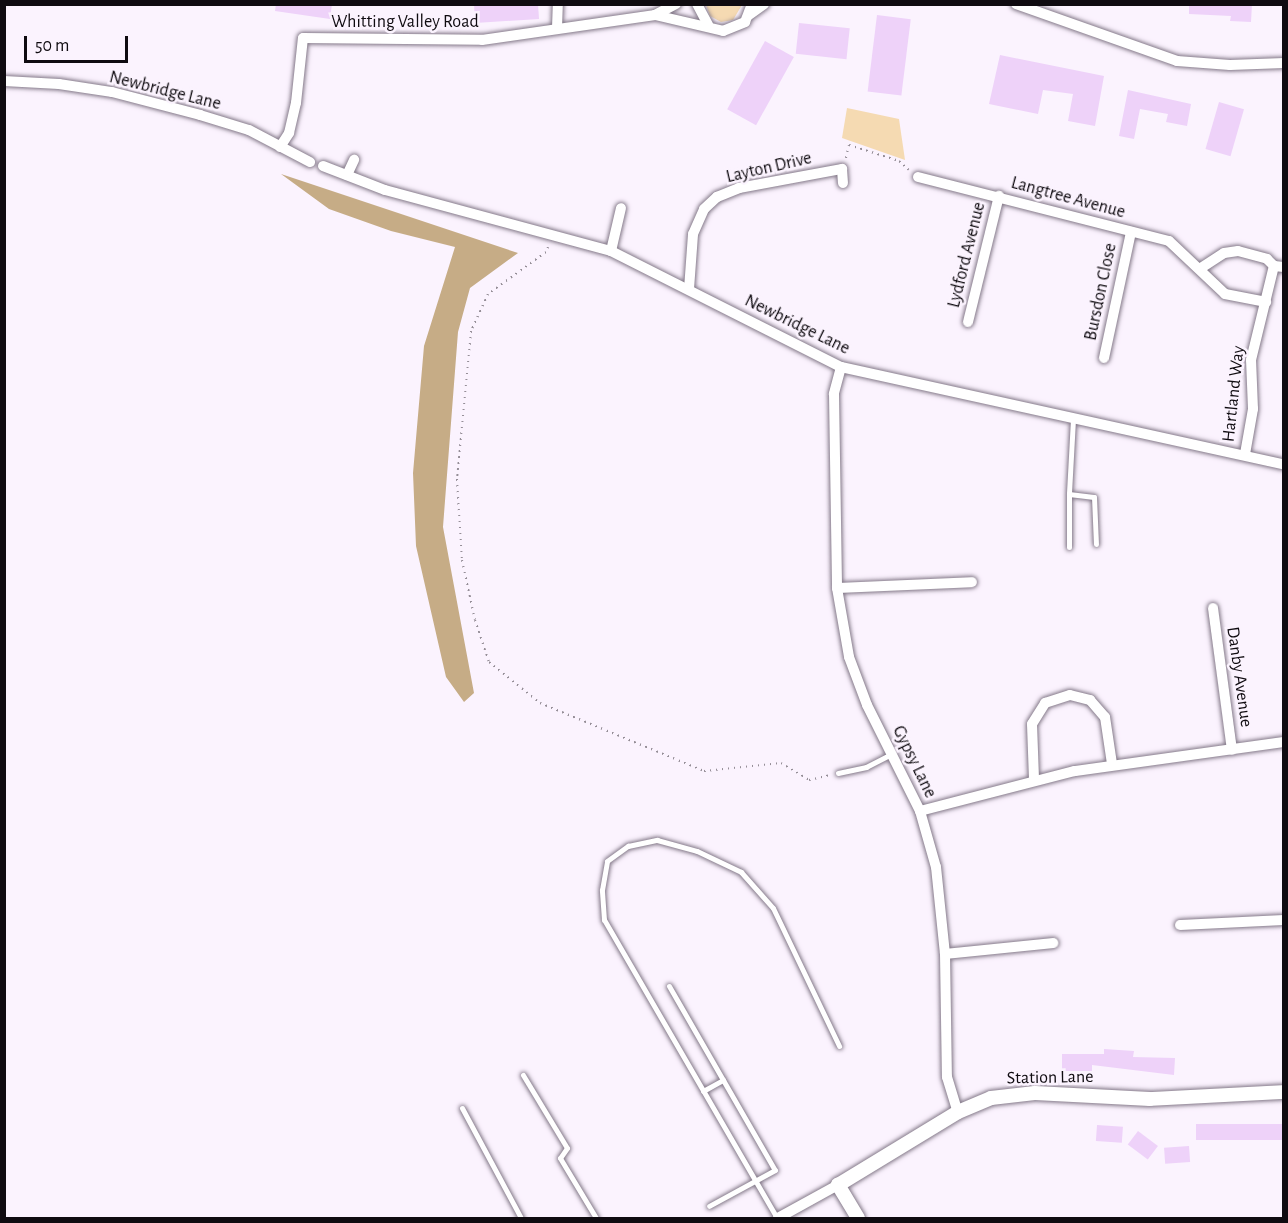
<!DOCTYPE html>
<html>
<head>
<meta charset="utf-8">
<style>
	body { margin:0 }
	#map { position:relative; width:1288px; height:1223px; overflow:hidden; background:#fbf3fe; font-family:"Alegreya Sans",sans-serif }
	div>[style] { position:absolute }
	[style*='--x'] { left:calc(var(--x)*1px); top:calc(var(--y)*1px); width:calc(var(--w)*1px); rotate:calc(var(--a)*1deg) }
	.green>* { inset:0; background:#f5dab2 }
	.forest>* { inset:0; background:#c6ac86 }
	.building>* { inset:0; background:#eed2f9; transform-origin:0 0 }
	.path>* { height:2px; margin-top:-1px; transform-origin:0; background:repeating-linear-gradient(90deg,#958e97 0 1.5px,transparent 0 6px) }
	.roads { filter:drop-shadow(0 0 2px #847989) drop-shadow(0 0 2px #847989) }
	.service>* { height:5px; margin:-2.5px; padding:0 2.5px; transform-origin:2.5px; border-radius:2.5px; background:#fff }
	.minor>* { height:10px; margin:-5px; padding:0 5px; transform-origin:5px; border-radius:5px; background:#fff }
	.tertiary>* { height:14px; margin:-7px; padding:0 7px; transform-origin:7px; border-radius:7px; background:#fff }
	span { translate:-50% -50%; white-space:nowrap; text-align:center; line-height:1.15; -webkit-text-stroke:5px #fbf3fe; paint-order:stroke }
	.street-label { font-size:18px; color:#0f0b10 }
	.frame { position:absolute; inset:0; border:6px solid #0f0b10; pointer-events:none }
	.scale { position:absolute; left:24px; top:36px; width:104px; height:27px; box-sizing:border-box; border:3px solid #0f0b10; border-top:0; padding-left:8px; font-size:18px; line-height:21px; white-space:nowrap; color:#0f0b10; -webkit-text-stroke:4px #fbf3fe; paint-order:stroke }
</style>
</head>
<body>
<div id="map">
	<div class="green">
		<div style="clip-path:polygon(706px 5px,706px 4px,742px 5px,733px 20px,721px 22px,710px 16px)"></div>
		<div style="clip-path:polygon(847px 108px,899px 119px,905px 160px,842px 138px)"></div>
	</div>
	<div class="forest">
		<div style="clip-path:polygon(281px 174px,518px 253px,470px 288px,458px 332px,443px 527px,474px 693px,464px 702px,446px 677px,416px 546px,413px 473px,424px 346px,455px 247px,391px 231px,329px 209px)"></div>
	</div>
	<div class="building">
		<div style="clip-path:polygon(276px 4px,332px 4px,330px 19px,275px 11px)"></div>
		<div style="clip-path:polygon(474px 4px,538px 4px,539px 19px,475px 23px)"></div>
		<div style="clip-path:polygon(1189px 4px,1252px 4px,1251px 22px,1230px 21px,1231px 16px,1189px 14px)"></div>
		<div style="left:877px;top:15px;width:34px;height:77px;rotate:7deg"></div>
		<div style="left:799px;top:23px;width:51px;height:31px;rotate:6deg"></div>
		<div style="left:765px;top:41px;width:33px;height:78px;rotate:29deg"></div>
		<div style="clip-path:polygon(1000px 55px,1104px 76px,1095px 126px,1068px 121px,1073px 94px,1043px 90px,1038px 114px,989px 104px)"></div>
		<div style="clip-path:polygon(1128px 90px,1191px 104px,1187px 126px,1166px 122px,1168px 114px,1140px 109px,1134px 139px,1119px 136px)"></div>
		<div style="left:1219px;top:102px;width:26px;height:49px;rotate:16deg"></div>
		<div style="clip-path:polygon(1104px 1049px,1134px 1051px,1133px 1057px,1175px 1058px,1174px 1075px,1092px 1065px,1092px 1071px,1062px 1071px,1062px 1054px,1104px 1054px)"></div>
		<div style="left:1284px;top:1124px;width:16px;height:88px;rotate:90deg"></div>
		<div style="left:1097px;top:1125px;width:26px;height:16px;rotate:4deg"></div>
		<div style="left:1138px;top:1131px;width:25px;height:17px;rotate:37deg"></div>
		<div style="left:1189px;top:1146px;width:16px;height:25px;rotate:86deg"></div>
	</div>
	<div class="path">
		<div style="--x:846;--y:158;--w:13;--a:-77"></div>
		<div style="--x:849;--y:145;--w:52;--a:17.7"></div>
		<div style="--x:899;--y:161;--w:13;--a:42"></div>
		<div style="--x:548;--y:247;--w:5;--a:112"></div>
		<div style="--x:546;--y:252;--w:72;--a:144.1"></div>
		<div style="--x:488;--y:294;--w:41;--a:114.7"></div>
		<div style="--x:471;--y:331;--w:149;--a:95.4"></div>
		<div style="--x:457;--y:479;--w:81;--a:86.5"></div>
		<div style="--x:462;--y:560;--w:61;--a:77.8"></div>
		<div style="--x:475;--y:620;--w:44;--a:71.6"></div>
		<div style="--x:489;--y:662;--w:65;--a:38.8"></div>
		<div style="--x:540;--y:703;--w:178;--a:22.5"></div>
		<div style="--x:704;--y:771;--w:77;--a:-5.9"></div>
		<div style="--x:781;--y:763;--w:33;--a:31"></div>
		<div style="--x:809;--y:780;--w:23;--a:-13"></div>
	</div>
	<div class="roads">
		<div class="service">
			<div style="--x:1073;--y:419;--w:75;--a:93.1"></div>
			<div style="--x:1069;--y:494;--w:25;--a:7"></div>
			<div style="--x:1094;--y:497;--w:47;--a:87.6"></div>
			<div style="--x:1069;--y:494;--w:53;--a:90"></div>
			<div style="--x:838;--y:773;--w:29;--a:-12"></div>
			<div style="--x:866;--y:767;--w:29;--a:-27"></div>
			<div style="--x:669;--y:986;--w:212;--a:60.1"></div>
			<div style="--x:775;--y:1170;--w:75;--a:151.4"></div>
			<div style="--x:523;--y:1075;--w:85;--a:58.9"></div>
			<div style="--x:567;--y:1148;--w:12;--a:125"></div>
			<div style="--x:560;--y:1158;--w:70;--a:59"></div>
			<div style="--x:703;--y:1091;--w:23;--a:-29"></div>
			<div style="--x:462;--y:1108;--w:125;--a:61.8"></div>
			<div style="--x:777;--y:1218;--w:345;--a:-120.1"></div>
			<div style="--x:604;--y:920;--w:30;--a:-94"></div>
			<div style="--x:602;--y:890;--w:29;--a:-80"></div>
			<div style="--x:607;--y:861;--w:26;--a:-36"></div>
			<div style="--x:628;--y:846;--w:30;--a:-12"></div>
			<div style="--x:657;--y:840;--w:41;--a:15.4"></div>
			<div style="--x:697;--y:851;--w:49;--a:25.5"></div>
			<div style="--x:741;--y:872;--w:48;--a:48.4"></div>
			<div style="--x:773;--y:908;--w:153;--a:64.4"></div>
		</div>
		<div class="minor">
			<div style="--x:697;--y:4;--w:24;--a:62"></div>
			<div style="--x:1016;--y:4;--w:171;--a:19.5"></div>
			<div style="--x:1177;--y:61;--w:53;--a:4.3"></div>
			<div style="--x:1230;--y:65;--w:54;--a:-2.1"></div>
			<div style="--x:655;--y:15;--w:24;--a:-28"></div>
			<div style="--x:749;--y:15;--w:19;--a:-36"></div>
			<div style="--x:557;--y:28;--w:24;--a:-88"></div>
			<div style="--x:4;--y:81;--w:55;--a:3.1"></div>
			<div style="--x:59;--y:84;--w:54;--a:8.6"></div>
			<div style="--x:112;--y:92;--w:91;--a:14.6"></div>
			<div style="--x:200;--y:115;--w:51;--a:17"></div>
			<div style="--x:249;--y:130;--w:69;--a:27.7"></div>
			<div style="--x:280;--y:147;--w:17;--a:-57"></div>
			<div style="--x:289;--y:133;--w:31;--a:-77"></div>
			<div style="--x:296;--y:103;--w:65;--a:-83.9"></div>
			<div style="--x:303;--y:38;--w:179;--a:0.6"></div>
			<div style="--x:482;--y:40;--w:175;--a:-8.2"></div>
			<div style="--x:655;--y:15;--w:70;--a:13.2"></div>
			<div style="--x:723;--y:31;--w:24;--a:-22"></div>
			<div style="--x:745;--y:22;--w:19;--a:-69"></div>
			<div style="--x:323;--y:166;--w:66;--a:21.2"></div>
			<div style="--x:385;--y:190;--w:234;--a:15.1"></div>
			<div style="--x:611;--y:251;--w:258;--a:26.8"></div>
			<div style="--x:841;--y:367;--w:453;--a:12.4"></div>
			<div style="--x:347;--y:175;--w:17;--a:-65"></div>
			<div style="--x:918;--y:177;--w:259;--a:14.3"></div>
			<div style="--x:1169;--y:241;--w:77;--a:43.4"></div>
			<div style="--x:1225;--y:294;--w:42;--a:11"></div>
			<div style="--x:611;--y:251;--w:44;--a:-76.9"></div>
			<div style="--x:1201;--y:268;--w:27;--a:-33"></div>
			<div style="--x:1224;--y:253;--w:14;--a:-8"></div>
			<div style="--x:1238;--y:251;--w:30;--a:15"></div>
			<div style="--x:1267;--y:259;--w:10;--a:45"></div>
			<div style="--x:689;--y:289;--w:55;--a:-85.8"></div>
			<div style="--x:693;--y:234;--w:27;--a:-66"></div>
			<div style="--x:704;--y:209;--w:18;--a:-43"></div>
			<div style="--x:717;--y:197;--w:24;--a:-22"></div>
			<div style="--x:739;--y:188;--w:105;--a:-10.5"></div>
			<div style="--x:842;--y:169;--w:14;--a:86"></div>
			<div style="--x:968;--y:322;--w:130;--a:-76.2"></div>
			<div style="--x:1104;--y:358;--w:129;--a:-77.9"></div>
			<div style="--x:841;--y:367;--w:28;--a:105"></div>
			<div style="--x:834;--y:394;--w:194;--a:89.1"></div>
			<div style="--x:837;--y:588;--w:70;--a:80.1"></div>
			<div style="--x:849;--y:657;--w:51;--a:69.4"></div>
			<div style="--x:867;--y:705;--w:119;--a:63.4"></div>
			<div style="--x:920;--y:811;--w:58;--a:74.1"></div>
			<div style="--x:936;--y:867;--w:87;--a:84.1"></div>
			<div style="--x:945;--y:954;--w:123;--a:89.1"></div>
			<div style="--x:947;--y:1077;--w:37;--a:73"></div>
			<div style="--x:1245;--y:454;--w:46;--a:-79.9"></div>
			<div style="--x:1253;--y:409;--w:49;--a:-92.3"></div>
			<div style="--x:1251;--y:360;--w:97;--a:-76.3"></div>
			<div style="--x:1274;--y:266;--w:10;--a:6"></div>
			<div style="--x:837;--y:588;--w:135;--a:-2.5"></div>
			<div style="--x:1213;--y:608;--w:143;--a:82.4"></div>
			<div style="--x:1034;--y:779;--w:55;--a:-92.1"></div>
			<div style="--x:1032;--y:724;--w:25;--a:-58"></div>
			<div style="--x:1045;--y:703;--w:26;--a:-18"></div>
			<div style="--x:1070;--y:695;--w:21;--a:14"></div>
			<div style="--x:1090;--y:700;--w:23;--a:49"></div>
			<div style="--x:1105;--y:717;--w:48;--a:81.5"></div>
			<div style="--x:920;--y:811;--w:160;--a:-14.5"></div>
			<div style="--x:1075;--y:771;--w:211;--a:-7.9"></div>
			<div style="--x:1180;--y:925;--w:104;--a:-2.8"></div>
			<div style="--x:945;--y:954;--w:109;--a:-5.8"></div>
			<div style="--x:778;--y:1218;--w:68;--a:-28.8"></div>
		</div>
		<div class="tertiary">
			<div style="--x:858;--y:1218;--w:39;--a:-121"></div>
			<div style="--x:838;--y:1185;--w:140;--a:-31.3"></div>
			<div style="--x:958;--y:1112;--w:36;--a:-23"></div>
			<div style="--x:991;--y:1098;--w:44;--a:-6.5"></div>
			<div style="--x:1035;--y:1093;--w:115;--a:3"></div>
			<div style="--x:1150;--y:1099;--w:134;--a:-3"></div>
		</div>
	</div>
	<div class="street-label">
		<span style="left:405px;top:22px">Whitting Valley Road</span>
		<span style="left:165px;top:91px;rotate:14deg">Newbridge Lane</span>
		<span style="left:769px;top:168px;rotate:-13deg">Layton Drive</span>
		<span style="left:1068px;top:198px;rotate:15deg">Langtree Avenue</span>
		<span style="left:967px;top:255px;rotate:-76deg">Lydford Avenue</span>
		<span style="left:1101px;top:292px;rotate:-78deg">Bursdon Close</span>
		<span style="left:797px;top:325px;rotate:26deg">Newbridge Lane</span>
		<span style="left:1234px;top:394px;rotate:-84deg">Hartland Way</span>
		<span style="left:1239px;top:677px;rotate:82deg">Danby Avenue</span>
		<span style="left:914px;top:762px;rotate:64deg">Gypsy Lane</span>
		<span style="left:1050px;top:1078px;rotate:-1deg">Station Lane</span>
	</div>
	<div class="frame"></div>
	<div class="scale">50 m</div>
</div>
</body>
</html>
